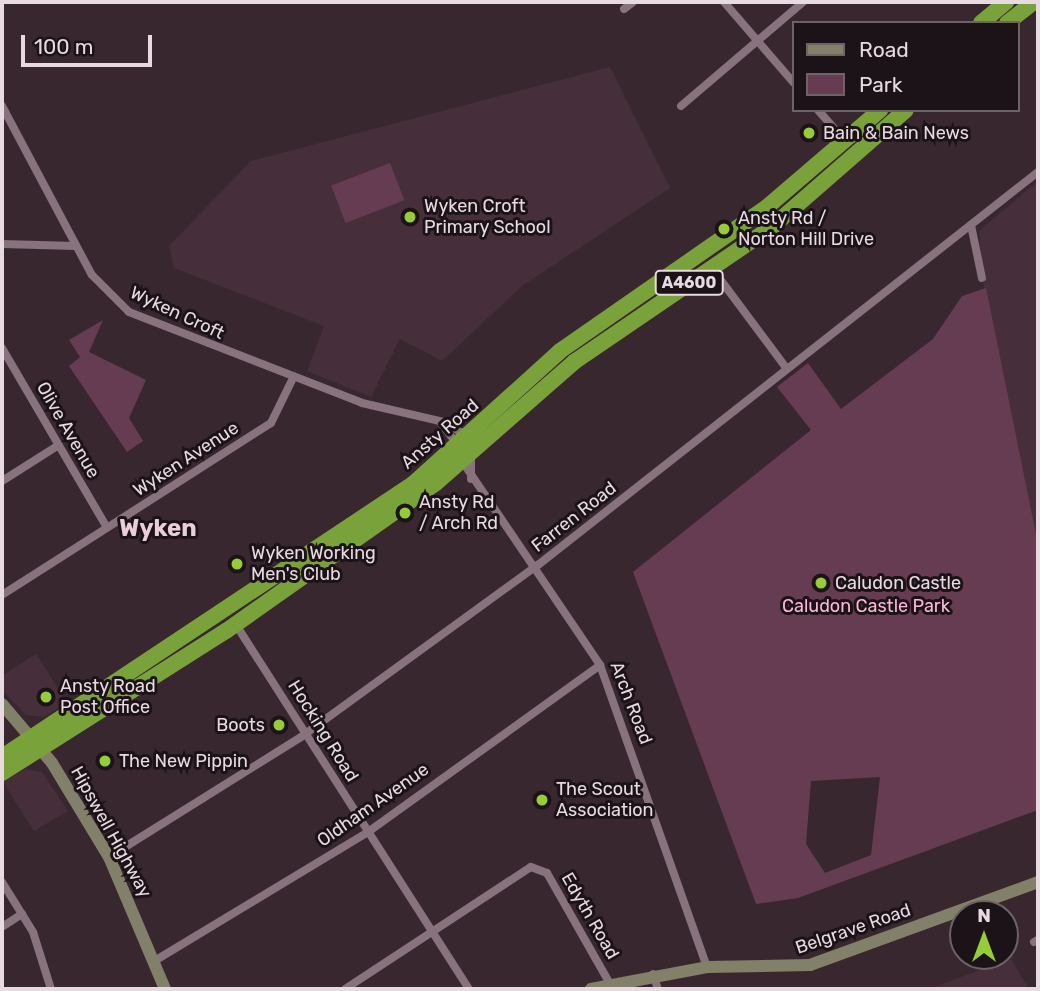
<!DOCTYPE html>
<html>
<head>
<meta charset="utf-8">
<style>
	body { margin:0 }
	#map { position:relative; width:1040px; height:991px; overflow:hidden; background:#392730; font-family:Rubik,sans-serif }
	div>[style] { position:absolute }
	[style*='--x'] { left:calc(var(--x)*1px); top:calc(var(--y)*1px); width:calc(var(--w)*1px); rotate:calc(var(--a)*1deg) }
	.built>* { inset:0; background:#462e3b }
	.green>* { inset:0; background:#653c52; transform-origin:0 0 }
	.street>* { height:8px; margin:-4px; padding:0 4px; transform-origin:4px; border-radius:4px; background:#87727d }
	.secondary>* { height:12px; margin:-6px; padding:0 6px; transform-origin:6px; border-radius:6px; background:#838069 }
	.highway>* { height:16px; margin:-8px; padding:0 8px; transform-origin:8px; border-radius:8px; background:#7aa23a }
	.dots>* { width:19px; height:19px; translate:-50% -50%; box-sizing:border-box; border:4px solid #1b1317; border-radius:50% }
	span { translate:-50% -50%; white-space:nowrap; text-align:center; line-height:1.15; -webkit-text-stroke:6px #1b1317; paint-order:stroke }
	.shield-label span { padding:2px 5px; background:#1b1317; border:2px solid; border-radius:5px; -webkit-text-stroke-width:0 }
	.shield-label { font-size:16px; color:#e7dae0; font-weight:700 }
	.poi-label { font-size:18px; color:#e7dae0 }
	.left { translate:0 -50%; text-align:left }
	.right { translate:-100% -50%; text-align:right }
	.street-label { font-size:18px; color:#e7dae0 }
	.park-label { font-size:18px; color:#feb7dc }
	.district-label { font-size:24px; color:#e7ceda; font-weight:700 }
	.frame { position:absolute; inset:0; border:4px solid #e7dae0; pointer-events:none }
	.legend { position:absolute; left:792px; top:21px; width:228px; height:91px; box-sizing:border-box; background:#1b1317; border:2px solid #6d6367; margin:0; padding:9px 12px; list-style:none; font-size:21px; color:#e7dae0 }
	.legend li { display:flex; align-items:center; gap:14px; height:35px }
	.legend b { width:35px; border:2px solid #6d6367 }
	.north { position:absolute; left:949px; top:900px; width:70px; height:70px; box-sizing:border-box; background:#1b1317; border:2px solid #6d6367; border-radius:50%; rotate:0deg; font-size:19px; font-weight:700; line-height:28px; text-align:center; color:#e7dae0 }
	.north::after { content:''; display:block; margin:auto; width:24px; height:32px; background:#97cc39; clip-path:polygon(50% 0,100% 100%,50% 72%,0 100%) }
	.scale { position:absolute; left:21px; top:35px; width:131px; height:32px; box-sizing:border-box; border:4px solid #e7dae0; border-top:0; padding-left:9px; font-size:21px; line-height:24px; white-space:nowrap; color:#e7dae0; -webkit-text-stroke:5px #1b1317; paint-order:stroke }
</style>
</head>
<body>
<div id="map">
	<div class="built">
		<div style="clip-path:polygon(610px 67px,670px 188px,523px 285px,442px 361px,400px 339px,371px 397px,307px 371px,324px 326px,174px 268px,169px 246px,251px 161px)"></div>
		<div style="clip-path:polygon(1038px 181px,1038px 544px,986px 311px,979px 231px)"></div>
		<div style="clip-path:polygon(36px 654px,67px 703px,44px 717px,26px 715px,2px 690px,2px 676px)"></div>
		<div style="clip-path:polygon(25px 769px,42px 772px,68px 811px,34px 831px,3px 782px)"></div>
		<div style="clip-path:polygon(1011px 959px,1029px 989px,928px 989px)"></div>
	</div>
	<div class="green">
		<div style="left:390px;top:163px;width:40px;height:63px;rotate:69deg"></div>
		<div style="clip-path:polygon(evenodd,986px 288px,1038px 544px,1038px 810px,798px 898px,756px 904px,633px 572px,811px 430px,777px 387px,808px 363px,841px 409px,933px 339px,962px 296px,986px 288px,880px 777px,871px 855px,825px 873px,806px 844px,811px 781px,880px 777px)"></div>
		<div style="clip-path:polygon(103px 320px,89px 352px,146px 380px,129px 418px,143px 441px,127px 452px,69px 366px,80px 357px,69px 340px)"></div>
	</div>
	<div class="street">
		<div style="--x:724;--y:2;--w:106;--a:49.2"></div>
		<div style="--x:624;--y:9;--w:11;--a:-38"></div>
		<div style="--x:2;--y:106;--w:191;--a:62"></div>
		<div style="--x:92;--y:275;--w:52;--a:45"></div>
		<div style="--x:129;--y:312;--w:250;--a:21.3"></div>
		<div style="--x:362;--y:403;--w:88;--a:13.1"></div>
		<div style="--x:448;--y:423;--w:25;--a:37"></div>
		<div style="--x:681;--y:106;--w:160;--a:-40.4"></div>
		<div style="--x:818;--y:110;--w:41;--a:48.9"></div>
		<div style="--x:971;--y:225;--w:54;--a:78.3"></div>
		<div style="--x:2;--y:244;--w:74;--a:1.5"></div>
		<div style="--x:711;--y:267;--w:127;--a:53.3"></div>
		<div style="--x:2;--y:348;--w:208;--a:59.7"></div>
		<div style="--x:440;--y:422;--w:29;--a:52"></div>
		<div style="--x:462;--y:461;--w:246;--a:55.9"></div>
		<div style="--x:600;--y:665;--w:320;--a:70.5"></div>
		<div style="--x:471;--y:479;--w:25;--a:-90"></div>
		<div style="--x:2;--y:481;--w:67;--a:-32.3"></div>
		<div style="--x:2;--y:595;--w:319;--a:-32.6"></div>
		<div style="--x:271;--y:423;--w:52;--a:-63.9"></div>
		<div style="--x:240;--y:631;--w:425;--a:57.4"></div>
		<div style="--x:109;--y:857;--w:226;--a:-32"></div>
		<div style="--x:301;--y:737;--w:293;--a:-36"></div>
		<div style="--x:538;--y:565;--w:636;--a:-38.17"></div>
		<div style="--x:2;--y:882;--w:59;--a:58.2"></div>
		<div style="--x:33;--y:932;--w:60;--a:72.5"></div>
		<div style="--x:2;--y:927;--w:24;--a:-33"></div>
		<div style="--x:1034;--y:942;--w:4;--a:-27"></div>
		<div style="--x:156;--y:960;--w:248;--a:-31.1"></div>
		<div style="--x:368;--y:832;--w:286;--a:-35.7"></div>
		<div style="--x:653;--y:974;--w:16;--a:72"></div>
		<div style="--x:345;--y:989;--w:222;--a:-33.3"></div>
		<div style="--x:531;--y:867;--w:17;--a:21"></div>
		<div style="--x:547;--y:873;--w:128;--a:60.4"></div>
	</div>
	<div class="secondary">
		<div style="--x:2;--y:704;--w:77;--a:49.7"></div>
		<div style="--x:52;--y:763;--w:110;--a:58.8"></div>
		<div style="--x:109;--y:857;--w:143;--a:67"></div>
		<div style="--x:591;--y:989;--w:118;--a:-10.7"></div>
		<div style="--x:707;--y:967;--w:103;--a:-1.1"></div>
		<div style="--x:810;--y:965;--w:243;--a:-20"></div>
	</div>
	<div class="highway">
		<div style="--x:981;--y:23;--w:33;--a:-40"></div>
		<div style="--x:1007;--y:23;--w:34;--a:-38"></div>
		<div style="--x:2;--y:757;--w:493;--a:-33.6"></div>
		<div style="--x:413;--y:484;--w:198;--a:-42.1"></div>
		<div style="--x:560;--y:351;--w:252;--a:-34.8"></div>
		<div style="--x:767;--y:207;--w:149;--a:-40.6"></div>
		<div style="--x:2;--y:773;--w:265;--a:-32.4"></div>
		<div style="--x:226;--y:631;--w:257;--a:-35.2"></div>
		<div style="--x:436;--y:483;--w:184;--a:-41.2"></div>
		<div style="--x:574;--y:362;--w:241;--a:-34.3"></div>
		<div style="--x:773;--y:226;--w:176;--a:-41.1"></div>
	</div>
	<div class="dots">
		<div style="left:809px;top:133px;background:#97cc39"></div>
		<div style="left:410px;top:217px;background:#97cc39"></div>
		<div style="left:724px;top:229px;background:#97cc39"></div>
		<div style="left:405px;top:513px;background:#97cc39"></div>
		<div style="left:237px;top:564px;background:#97cc39"></div>
		<div style="left:821px;top:583px;background:#97cc39"></div>
		<div style="left:46px;top:697px;background:#97cc39"></div>
		<div style="left:279px;top:725px;background:#97cc39"></div>
		<div style="left:105px;top:761px;background:#97cc39"></div>
		<div style="left:542px;top:800px;background:#97cc39"></div>
	</div>
	<div class="shield-label">
		<span style="left:689px;top:283px">A4600</span>
	</div>
	<div class="poi-label">
		<span class="left" style="left:823px;top:133px">Bain &amp; Bain News</span>
		<span class="left" style="left:424px;top:217px">Wyken Croft<br>Primary School</span>
		<span class="left" style="left:738px;top:229px">Ansty Rd /<br>Norton Hill Drive</span>
		<span class="left" style="left:419px;top:513px">Ansty Rd<br>/ Arch Rd</span>
		<span class="left" style="left:251px;top:564px">Wyken Working<br>Men's Club</span>
		<span class="left" style="left:835px;top:583px">Caludon Castle</span>
		<span class="left" style="left:60px;top:697px">Ansty Road<br>Post Office</span>
		<span class="right" style="left:265px;top:725px">Boots</span>
		<span class="left" style="left:119px;top:761px">The New Pippin</span>
		<span class="left" style="left:556px;top:800px">The Scout<br>Association</span>
	</div>
	<div class="street-label">
		<span style="left:177px;top:313px;rotate:25deg">Wyken Croft</span>
		<span style="left:68px;top:430px;rotate:60deg">Olive Avenue</span>
		<span style="left:440px;top:434px;rotate:-41deg">Ansty Road</span>
		<span style="left:186px;top:459px;rotate:-33deg">Wyken Avenue</span>
		<span style="left:574px;top:517px;rotate:-38deg">Farren Road</span>
		<span style="left:631px;top:703px;rotate:69deg">Arch Road</span>
		<span style="left:323px;top:731px;rotate:58deg">Hocking Road</span>
		<span style="left:373px;top:805px;rotate:-35deg">Oldham Avenue</span>
		<span style="left:111px;top:832px;rotate:61deg">Hipswell Highway</span>
		<span style="left:590px;top:916px;rotate:60deg">Edyth Road</span>
		<span style="left:853px;top:929px;rotate:-19deg">Belgrave Road</span>
	</div>
	<div class="park-label">
		<span style="left:866px;top:606px">Caludon Castle Park</span>
	</div>
	<div class="district-label">
		<span style="left:158px;top:529px">Wyken</span>
	</div>
	<div class="frame"></div>
	<ul class="legend">
	<li><b style="height:9px;background:#838069"></b>Road</li>
	<li><b style="height:19px;background:#653c52"></b>Park</li>
	</ul>
	<div class="north">N</div>
	<div class="scale">100 m</div>
</div>
</body>
</html>
